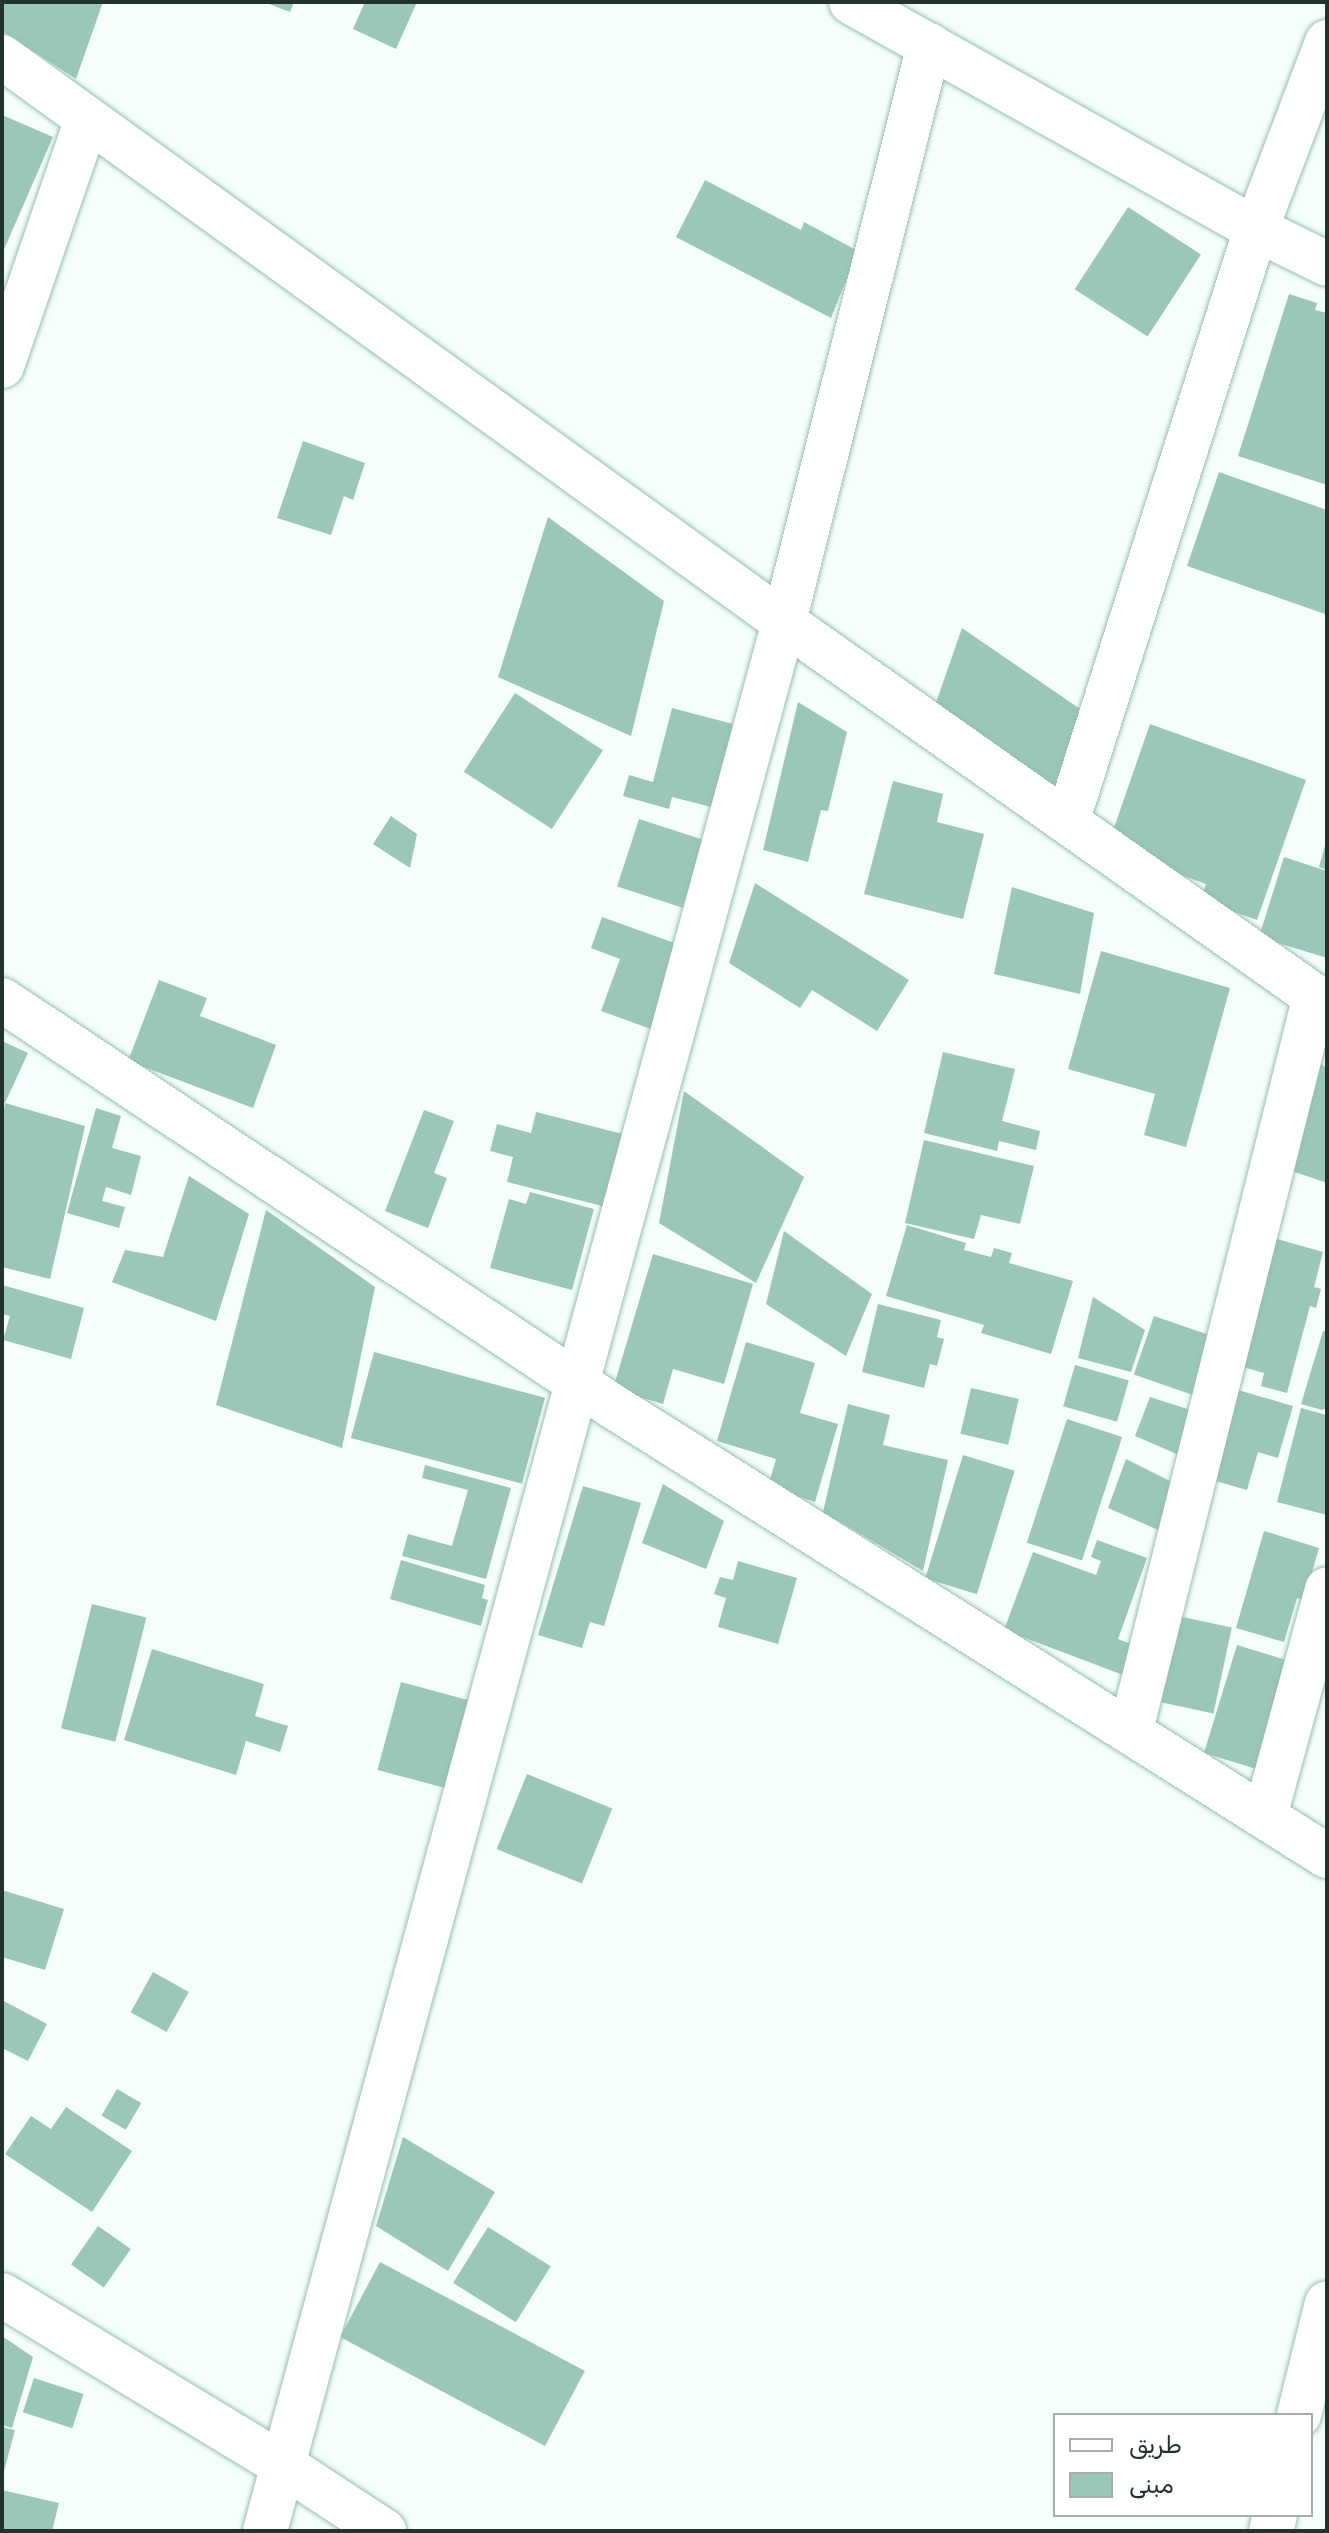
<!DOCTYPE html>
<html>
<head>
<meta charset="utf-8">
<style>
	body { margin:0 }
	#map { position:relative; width:1329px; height:2533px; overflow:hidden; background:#f5fefb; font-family:Rubik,Vazirmatn,sans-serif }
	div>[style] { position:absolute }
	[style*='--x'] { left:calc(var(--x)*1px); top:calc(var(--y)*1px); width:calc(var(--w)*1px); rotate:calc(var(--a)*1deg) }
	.building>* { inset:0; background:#9bc7ba; transform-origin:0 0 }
	.roads { filter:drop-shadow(0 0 2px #93bfb2) drop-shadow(0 0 2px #93bfb2) }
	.street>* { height:44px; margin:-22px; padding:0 22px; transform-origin:22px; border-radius:22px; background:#fff }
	span { translate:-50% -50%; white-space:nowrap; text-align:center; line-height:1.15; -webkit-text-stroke:8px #fff; paint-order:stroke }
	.frame { position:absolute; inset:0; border:4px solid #22332e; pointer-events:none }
	.legend { position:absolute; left:1053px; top:2413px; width:260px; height:104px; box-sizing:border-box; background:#fff; border:2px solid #a7adab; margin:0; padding:10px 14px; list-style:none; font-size:24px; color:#22332e }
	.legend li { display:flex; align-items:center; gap:16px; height:40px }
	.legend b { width:40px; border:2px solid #a7adab }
</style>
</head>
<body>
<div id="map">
	<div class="building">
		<div style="clip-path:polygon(2px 2px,103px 2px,76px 79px,2px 31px)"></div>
		<div style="clip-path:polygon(264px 2px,294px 2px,290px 12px)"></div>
		<div style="clip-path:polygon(365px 2px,417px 2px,396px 49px,353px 29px)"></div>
		<div style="clip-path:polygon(2px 115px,53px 137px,2px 254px)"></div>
		<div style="clip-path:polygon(705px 180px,801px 230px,804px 222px,858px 251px,831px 318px,676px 237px)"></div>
		<div style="left:1128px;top:207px;width:87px;height:98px;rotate:33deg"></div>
		<div style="clip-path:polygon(1289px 294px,1317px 303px,1315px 310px,1327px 313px,1327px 485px,1238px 456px)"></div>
		<div style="clip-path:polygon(303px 441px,365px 463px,353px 500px,344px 496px,331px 535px,277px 518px)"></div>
		<div style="clip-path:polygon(1219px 472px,1327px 510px,1325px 614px,1187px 566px)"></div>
		<div style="clip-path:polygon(548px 517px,664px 601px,631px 736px,498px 677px)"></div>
		<div style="clip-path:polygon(962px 628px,1086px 713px,1059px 798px,932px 714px)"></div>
		<div style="left:515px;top:693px;width:105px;height:94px;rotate:33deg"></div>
		<div style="clip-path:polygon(798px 702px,847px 732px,828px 811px,821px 810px,808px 862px,763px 850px)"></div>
		<div style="clip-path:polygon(672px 708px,737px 725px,715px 808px,672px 797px,669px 809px,623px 796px,629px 775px,653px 782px)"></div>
		<div style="clip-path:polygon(1150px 724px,1306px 780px,1257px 920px,1201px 900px,1206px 884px,1107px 848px)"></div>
		<div style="clip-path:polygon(893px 781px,943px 794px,937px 822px,984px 834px,963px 919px,864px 894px)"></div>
		<div style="clip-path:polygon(391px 816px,417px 834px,410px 868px,373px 844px)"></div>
		<div style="left:639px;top:819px;width:69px;height:71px;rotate:18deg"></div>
		<div style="clip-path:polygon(1326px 842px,1327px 842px,1327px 870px,1319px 867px)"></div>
		<div style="clip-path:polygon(1284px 857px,1327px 871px,1327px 958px,1259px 937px)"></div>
		<div style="clip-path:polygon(755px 883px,909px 980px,877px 1031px,812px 990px,800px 1008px,729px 963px)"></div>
		<div style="clip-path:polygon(1012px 887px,1094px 913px,1080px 994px,994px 974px)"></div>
		<div style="clip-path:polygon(602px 917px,680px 945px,651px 1029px,601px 1011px,620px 959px,591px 948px)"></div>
		<div style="clip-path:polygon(1101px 951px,1230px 988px,1186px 1147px,1144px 1135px,1155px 1094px,1068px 1069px)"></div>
		<div style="clip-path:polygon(159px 980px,207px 998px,200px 1016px,276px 1045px,253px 1108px,128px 1061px)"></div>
		<div style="clip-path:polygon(2px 1041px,28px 1053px,5px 1103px,2px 1102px)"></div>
		<div style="clip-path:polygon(943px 1052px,1015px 1069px,1002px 1121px,1040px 1131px,1036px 1150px,999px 1141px,997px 1151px,924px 1133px)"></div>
		<div style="clip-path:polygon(1321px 1064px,1327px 1068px,1327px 1183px,1292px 1171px)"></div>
		<div style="clip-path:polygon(684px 1091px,804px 1177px,756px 1283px,659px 1223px)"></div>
		<div style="clip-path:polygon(5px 1103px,85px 1126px,50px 1279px,2px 1267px,2px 1120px)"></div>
		<div style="clip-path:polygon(96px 1108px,121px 1116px,112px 1148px,141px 1156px,131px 1195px,106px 1187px,102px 1201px,125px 1207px,119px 1228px,67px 1213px)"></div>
		<div style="clip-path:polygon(424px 1110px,454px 1121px,434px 1173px,447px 1178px,428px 1228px,385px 1211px)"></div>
		<div style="clip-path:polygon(536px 1112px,623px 1134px,606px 1207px,507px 1182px,513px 1157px,490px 1151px,497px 1124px,531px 1133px)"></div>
		<div style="clip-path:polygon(924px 1140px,1034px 1166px,1020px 1224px,981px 1215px,974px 1239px,905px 1223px)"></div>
		<div style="clip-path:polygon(189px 1176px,249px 1214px,216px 1321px,112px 1282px,125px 1250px,163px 1257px)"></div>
		<div style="clip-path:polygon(530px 1192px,594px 1209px,572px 1290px,490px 1268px,509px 1199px,526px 1204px)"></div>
		<div style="clip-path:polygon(266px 1210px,375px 1287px,342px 1448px,216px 1405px)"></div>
		<div style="clip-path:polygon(907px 1225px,966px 1243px,964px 1250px,991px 1257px,994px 1248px,1012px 1253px,1009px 1263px,1073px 1281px,1051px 1354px,981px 1333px,984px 1325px,886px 1296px)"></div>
		<div style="clip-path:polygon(784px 1231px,872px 1294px,846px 1356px,766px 1304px)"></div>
		<div style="clip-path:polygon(1270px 1237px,1323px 1252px,1314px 1287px,1321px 1289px,1316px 1308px,1310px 1306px,1287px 1393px,1261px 1386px,1264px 1373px,1236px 1365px)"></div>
		<div style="clip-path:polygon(653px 1254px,753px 1284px,724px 1384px,673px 1369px,663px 1404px,613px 1389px)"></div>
		<div style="clip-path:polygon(2px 1285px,84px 1308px,71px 1359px,3px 1340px,10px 1316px,2px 1314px)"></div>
		<div style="clip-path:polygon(1093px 1297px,1145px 1330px,1131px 1372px,1078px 1358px)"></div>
		<div style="clip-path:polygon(878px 1304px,941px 1320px,937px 1337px,944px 1339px,937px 1366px,930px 1364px,924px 1388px,862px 1372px)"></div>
		<div style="left:1154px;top:1316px;width:73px;height:62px;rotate:19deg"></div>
		<div style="clip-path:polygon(1323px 1331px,1327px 1332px,1327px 1408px,1322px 1410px,1301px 1404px)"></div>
		<div style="clip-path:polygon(746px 1342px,815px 1363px,800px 1413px,838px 1424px,815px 1502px,768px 1487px,776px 1459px,717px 1441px)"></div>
		<div style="left:374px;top:1352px;width:177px;height:89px;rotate:15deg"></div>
		<div style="left:1075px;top:1365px;width:56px;height:43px;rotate:16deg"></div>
		<div style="left:971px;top:1388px;width:49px;height:47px;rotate:13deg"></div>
		<div style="clip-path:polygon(1238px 1390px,1293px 1406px,1278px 1458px,1258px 1452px,1247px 1490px,1212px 1480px)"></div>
		<div style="clip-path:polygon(1150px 1397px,1203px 1414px,1193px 1461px,1135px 1436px)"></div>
		<div style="clip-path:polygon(848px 1404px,890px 1415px,883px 1445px,948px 1460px,923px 1571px,823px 1512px)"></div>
		<div style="clip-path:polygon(1301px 1408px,1327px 1415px,1327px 1515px,1277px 1502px)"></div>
		<div style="left:1067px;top:1419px;width:58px;height:130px;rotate:18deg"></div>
		<div style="left:963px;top:1455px;width:54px;height:129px;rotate:17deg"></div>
		<div style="clip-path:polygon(1126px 1459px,1180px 1486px,1172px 1536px,1108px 1508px)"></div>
		<div style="clip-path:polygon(425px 1465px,511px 1488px,486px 1579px,402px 1556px,408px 1534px,452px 1546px,468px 1490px,422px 1478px)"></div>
		<div style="clip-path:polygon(663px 1484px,724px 1521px,706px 1569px,642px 1543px)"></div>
		<div style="clip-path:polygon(583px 1486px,641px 1503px,604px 1626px,590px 1622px,582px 1648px,538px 1635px)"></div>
		<div style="clip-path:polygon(1264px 1531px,1319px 1548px,1304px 1600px,1297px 1598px,1284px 1642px,1236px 1628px)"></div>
		<div style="clip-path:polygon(1097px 1540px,1147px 1558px,1118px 1639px,1142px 1648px,1131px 1678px,1004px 1630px,1033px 1552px,1096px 1575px,1101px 1561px,1091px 1557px)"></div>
		<div style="clip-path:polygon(401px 1560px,485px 1585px,482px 1598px,488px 1600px,481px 1626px,390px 1599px)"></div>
		<div style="clip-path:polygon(738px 1561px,797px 1578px,778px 1644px,718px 1627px,726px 1598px,714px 1594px,720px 1577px,733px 1580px)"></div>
		<div style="left:92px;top:1604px;width:56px;height:128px;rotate:14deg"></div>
		<div style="left:1178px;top:1616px;width:55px;height:88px;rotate:12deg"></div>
		<div style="left:1237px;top:1645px;width:54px;height:113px;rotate:17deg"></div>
		<div style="clip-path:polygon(152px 1649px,264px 1684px,255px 1716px,288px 1726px,280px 1752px,246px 1741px,236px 1775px,124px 1740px)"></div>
		<div style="left:401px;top:1682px;width:73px;height:91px;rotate:15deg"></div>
		<div style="left:527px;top:1774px;width:92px;height:81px;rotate:22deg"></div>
		<div style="clip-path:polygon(2px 1890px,64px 1909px,45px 1970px,2px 1957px)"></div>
		<div style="left:153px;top:1972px;width:41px;height:46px;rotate:29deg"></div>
		<div style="clip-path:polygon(2px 2000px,47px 2024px,28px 2061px,2px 2048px)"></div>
		<div style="left:117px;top:2089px;width:28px;height:31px;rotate:30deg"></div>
		<div style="clip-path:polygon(66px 2107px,132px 2151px,92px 2212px,5px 2154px,31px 2116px,51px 2129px)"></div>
		<div style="clip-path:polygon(403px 2137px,495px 2192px,448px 2271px,376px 2226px)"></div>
		<div style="left:98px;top:2226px;width:40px;height:47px;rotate:35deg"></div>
		<div style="left:488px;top:2227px;width:74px;height:66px;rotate:32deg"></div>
		<div style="left:380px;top:2262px;width:232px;height:85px;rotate:28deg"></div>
		<div style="clip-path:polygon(2px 2336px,33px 2357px,12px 2428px,2px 2425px)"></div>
		<div style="left:34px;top:2378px;width:52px;height:36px;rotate:18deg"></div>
		<div style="clip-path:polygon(2px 2427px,15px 2430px,3px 2475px,2px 2474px)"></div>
		<div style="clip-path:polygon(2px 2490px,59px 2503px,52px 2531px,2px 2531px)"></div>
	</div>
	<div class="roads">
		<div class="street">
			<div style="--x:851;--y:2;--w:464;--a:29.3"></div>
			<div style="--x:1256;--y:229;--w:79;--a:26.2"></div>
			<div style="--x:2;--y:57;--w:965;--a:35.85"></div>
			<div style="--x:784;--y:622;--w:664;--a:35.2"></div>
			<div style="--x:2;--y:366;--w:261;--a:-71"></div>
			<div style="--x:1068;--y:819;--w:619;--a:-72.33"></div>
			<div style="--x:1256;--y:229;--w:200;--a:-69.2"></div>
			<div style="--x:2;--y:1000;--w:735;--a:33.63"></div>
			<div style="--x:614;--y:1407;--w:843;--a:32.2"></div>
			<div style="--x:1131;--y:1730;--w:757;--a:-75.93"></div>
			<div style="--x:1265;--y:1816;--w:235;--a:-74.7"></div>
			<div style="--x:2;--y:2295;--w:328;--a:31.2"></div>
			<div style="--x:283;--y:2465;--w:121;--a:33.2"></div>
			<div style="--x:1299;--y:2415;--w:115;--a:-76"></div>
			<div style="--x:265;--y:2531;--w:1978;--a:-74.79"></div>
			<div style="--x:784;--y:622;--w:595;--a:-75.89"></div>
			<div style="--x:1271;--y:2531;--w:16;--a:-76"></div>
		</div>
	</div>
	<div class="frame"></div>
	<ul class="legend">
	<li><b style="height:10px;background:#fff"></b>طريق</li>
	<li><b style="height:22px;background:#9bc7ba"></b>مبنى</li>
	</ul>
</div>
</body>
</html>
